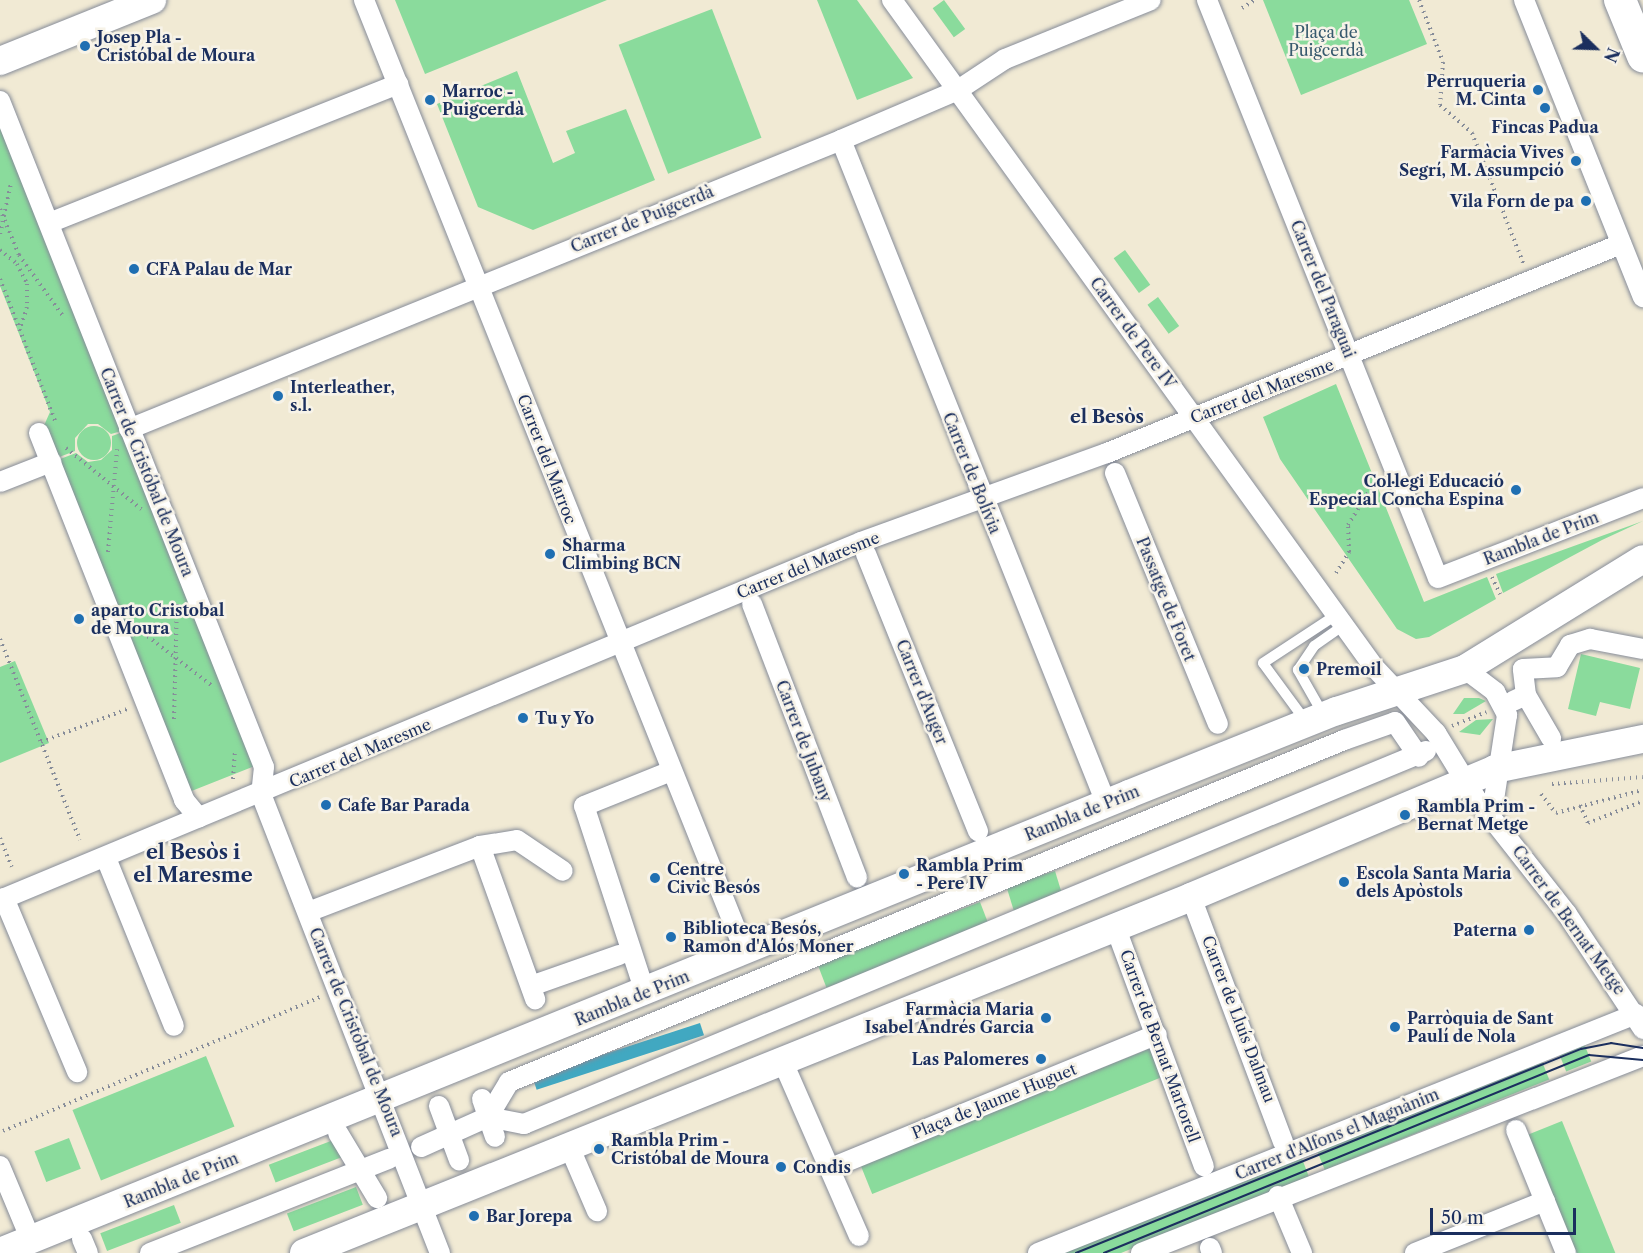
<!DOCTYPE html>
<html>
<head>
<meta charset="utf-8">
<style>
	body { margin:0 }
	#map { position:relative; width:1643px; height:1253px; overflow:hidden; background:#f1ead4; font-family:"Libre Caslon Text",serif }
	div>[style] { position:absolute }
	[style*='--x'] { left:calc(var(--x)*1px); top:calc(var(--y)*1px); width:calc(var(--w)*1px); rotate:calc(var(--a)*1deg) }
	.green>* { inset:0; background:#8adb9c; transform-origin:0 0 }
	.round { border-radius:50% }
	.water>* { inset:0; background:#41a8c1; transform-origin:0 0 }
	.path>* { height:4px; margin-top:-2px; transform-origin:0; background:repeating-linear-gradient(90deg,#868c99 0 1.5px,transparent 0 6px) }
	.roads { filter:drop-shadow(0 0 2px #868c99) drop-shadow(0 0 2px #868c99) }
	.lane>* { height:10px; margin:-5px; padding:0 5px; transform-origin:5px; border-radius:5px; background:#fff }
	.street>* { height:20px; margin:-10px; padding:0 10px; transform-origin:10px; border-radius:10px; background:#fff }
	.secondary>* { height:28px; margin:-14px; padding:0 14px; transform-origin:14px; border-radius:14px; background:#fff }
	.primary>* { height:32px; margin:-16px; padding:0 16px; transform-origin:16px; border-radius:16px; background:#fff }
	.tram>* { height:1.5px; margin:-0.75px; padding:0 0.75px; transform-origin:0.75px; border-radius:0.75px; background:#1b2f5e }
	.dots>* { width:16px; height:16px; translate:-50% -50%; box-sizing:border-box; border:3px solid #f7f3e8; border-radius:50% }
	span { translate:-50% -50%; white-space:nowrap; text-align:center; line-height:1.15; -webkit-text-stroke:5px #f7f3e8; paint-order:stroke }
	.park-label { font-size:16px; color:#375a6e }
	.poi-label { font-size:16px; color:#1b2f5e; font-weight:700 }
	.left { translate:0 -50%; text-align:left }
	.right { translate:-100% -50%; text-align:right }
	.street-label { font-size:16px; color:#1b2f5e }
	.neighbourhood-label { font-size:18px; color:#1b2f5e; font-weight:700 }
	.quarter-label { font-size:20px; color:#1b2f5e; font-weight:700 }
	.north { position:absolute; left:1565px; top:18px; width:60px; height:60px; -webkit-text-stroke:4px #f7f3e8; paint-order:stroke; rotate:113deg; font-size:16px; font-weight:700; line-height:24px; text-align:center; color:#1b2f5e }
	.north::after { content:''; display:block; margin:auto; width:21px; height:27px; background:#1b2f5e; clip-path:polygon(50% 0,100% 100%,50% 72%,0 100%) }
	.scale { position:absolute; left:1430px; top:1208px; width:146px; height:27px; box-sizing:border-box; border:3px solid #1b2f5e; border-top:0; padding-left:8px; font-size:18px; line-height:21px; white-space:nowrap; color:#1b2f5e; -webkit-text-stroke:4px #f7f3e8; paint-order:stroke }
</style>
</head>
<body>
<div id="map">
	<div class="green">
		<div style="clip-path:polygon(395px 0,607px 0,425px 74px)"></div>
		<div style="clip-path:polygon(817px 0,857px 0,913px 78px,857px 100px)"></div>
		<div style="left:944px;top:0;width:36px;height:14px;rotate:54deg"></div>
		<div style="clip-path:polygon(1263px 0,1409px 0,1427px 44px,1301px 95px)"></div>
		<div style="left:712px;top:9px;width:138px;height:100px;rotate:69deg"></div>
		<div style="clip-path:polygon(517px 71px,553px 163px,575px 153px,566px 131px,626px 109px,655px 180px,533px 230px,478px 207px,437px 104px)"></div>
		<div style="clip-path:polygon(0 117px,125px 430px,111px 434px,98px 424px,88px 424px,75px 438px,75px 451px,54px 459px,42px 430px,50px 412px,0 286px)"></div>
		<div style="left:1125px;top:250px;width:43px;height:14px;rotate:54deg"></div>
		<div style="left:1158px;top:297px;width:36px;height:13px;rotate:54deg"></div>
		<div style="clip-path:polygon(1336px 384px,1424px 602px,1487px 577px,1496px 599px,1429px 637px,1416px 639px,1397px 629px,1280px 459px,1263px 417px)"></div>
		<div class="round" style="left:77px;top:426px;width:34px;height:34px"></div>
		<div style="clip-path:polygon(126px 431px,257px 765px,189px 792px,55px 461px,76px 453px,88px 462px,101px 460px,112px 450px,112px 436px)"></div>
		<div style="clip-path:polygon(1643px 521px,1602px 540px,1503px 593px,1496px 574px)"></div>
		<div style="clip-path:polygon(1581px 654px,1640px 668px,1630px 709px,1600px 702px,1596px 716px,1568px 709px)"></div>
		<div style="clip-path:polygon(15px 661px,49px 743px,0 763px,0 667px)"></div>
		<div style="clip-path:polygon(1464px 698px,1479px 698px,1486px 701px,1464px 714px,1453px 714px)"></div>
		<div style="clip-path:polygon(1493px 719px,1480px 735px,1459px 732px,1476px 720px)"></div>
		<div style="left:1055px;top:871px;width:30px;height:51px;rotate:73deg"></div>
		<div style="left:980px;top:902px;width:25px;height:174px;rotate:69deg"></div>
		<div style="left:1583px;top:1041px;width:22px;height:27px;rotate:68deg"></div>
		<div style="left:1161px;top:1044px;width:31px;height:324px;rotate:68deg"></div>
		<div style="left:206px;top:1056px;width:76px;height:144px;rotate:68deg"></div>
		<div style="left:1541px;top:1059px;width:22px;height:242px;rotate:68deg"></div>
		<div style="left:1562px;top:1121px;width:143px;height:44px;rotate:68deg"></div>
		<div style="left:69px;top:1138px;width:33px;height:37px;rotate:69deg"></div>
		<div style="left:336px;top:1139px;width:19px;height:72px;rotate:69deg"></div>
		<div style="clip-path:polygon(1301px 1156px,1309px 1177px,1121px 1253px,1062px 1253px)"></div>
		<div style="left:356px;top:1187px;width:19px;height:74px;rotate:69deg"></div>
		<div style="left:174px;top:1205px;width:19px;height:79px;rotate:69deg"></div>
	</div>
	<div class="water">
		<div style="left:700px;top:1023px;width:13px;height:176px;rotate:72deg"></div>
	</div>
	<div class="path">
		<div style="--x:1419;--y:0;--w:66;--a:68.8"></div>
		<div style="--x:1443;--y:62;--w:43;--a:94"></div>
		<div style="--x:1440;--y:105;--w:43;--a:41.2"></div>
		<div style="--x:1472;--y:133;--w:142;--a:68.5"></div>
		<div style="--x:1242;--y:8;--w:15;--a:-32"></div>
		<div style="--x:0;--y:209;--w:50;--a:67.6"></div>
		<div style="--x:19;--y:255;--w:75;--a:54.2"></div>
		<div style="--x:0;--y:234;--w:52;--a:-77.8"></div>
		<div style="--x:0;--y:250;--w:22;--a:39"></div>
		<div style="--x:17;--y:264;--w:22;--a:63"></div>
		<div style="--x:27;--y:284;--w:23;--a:90"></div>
		<div style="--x:27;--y:307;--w:22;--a:108"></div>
		<div style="--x:0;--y:279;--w:152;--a:68.8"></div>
		<div style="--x:66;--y:448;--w:97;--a:39.1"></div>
		<div style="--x:108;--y:552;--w:103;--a:-85"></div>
		<div style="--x:1336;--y:573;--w:25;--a:-58"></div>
		<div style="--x:1349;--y:552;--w:27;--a:-92"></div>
		<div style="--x:1348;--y:525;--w:55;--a:-58.3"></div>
		<div style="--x:1492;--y:577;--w:19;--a:65"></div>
		<div style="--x:138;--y:629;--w:92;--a:37.5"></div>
		<div style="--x:0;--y:639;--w:216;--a:68.3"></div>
		<div style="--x:174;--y:719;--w:115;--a:-88.5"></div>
		<div style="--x:1452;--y:726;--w:37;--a:-22"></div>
		<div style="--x:41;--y:742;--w:95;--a:-20.9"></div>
		<div style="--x:233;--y:779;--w:29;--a:-86"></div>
		<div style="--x:1552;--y:784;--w:91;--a:-4.4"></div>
		<div style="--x:1541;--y:794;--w:24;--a:52"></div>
		<div style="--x:1556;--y:813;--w:90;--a:-14.8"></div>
		<div style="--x:1580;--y:805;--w:20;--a:66"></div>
		<div style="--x:1588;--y:823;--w:59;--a:-21.8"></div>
		<div style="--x:0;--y:838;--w:31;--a:68"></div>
		<div style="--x:3;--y:1131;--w:344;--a:-22.9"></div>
	</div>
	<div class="roads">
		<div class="lane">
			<div style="--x:1323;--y:714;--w:51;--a:-119.6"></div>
			<div style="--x:1298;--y:670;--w:29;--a:-56"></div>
			<div style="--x:1314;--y:646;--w:37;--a:-35"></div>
			<div style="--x:1307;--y:723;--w:74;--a:-126.3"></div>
			<div style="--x:1263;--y:663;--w:87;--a:-33.3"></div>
		</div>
		<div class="street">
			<div style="--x:364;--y:0;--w:1025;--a:68.19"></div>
			<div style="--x:892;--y:0;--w:823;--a:54.15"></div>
			<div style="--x:1374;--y:667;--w:91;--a:46.8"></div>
			<div style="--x:1436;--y:733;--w:75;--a:58.6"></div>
			<div style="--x:1475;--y:797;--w:149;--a:51.8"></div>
			<div style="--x:1567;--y:914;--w:138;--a:56.5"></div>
			<div style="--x:1207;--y:0;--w:622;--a:68.22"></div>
			<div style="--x:1438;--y:578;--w:220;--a:-21.3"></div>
			<div style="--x:1524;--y:0;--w:320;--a:68.2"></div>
			<div style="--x:0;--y:101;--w:716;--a:68.38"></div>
			<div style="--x:264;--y:767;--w:27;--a:96"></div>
			<div style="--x:261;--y:794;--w:493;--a:68.7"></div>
			<div style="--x:841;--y:140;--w:714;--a:68.21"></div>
			<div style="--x:49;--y:223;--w:376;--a:-21.7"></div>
			<div style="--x:129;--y:429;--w:768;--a:-22.09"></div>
			<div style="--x:841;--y:140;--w:127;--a:-23.1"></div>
			<div style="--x:958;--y:90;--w:56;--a:-33.4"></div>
			<div style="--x:1005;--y:59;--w:157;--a:-22"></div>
			<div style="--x:39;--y:433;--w:395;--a:68.4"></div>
			<div style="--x:184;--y:800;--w:23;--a:50"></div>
			<div style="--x:1115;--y:473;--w:271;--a:67.7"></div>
			<div style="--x:0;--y:482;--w:55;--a:-21.4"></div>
			<div style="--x:866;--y:554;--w:299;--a:68"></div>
			<div style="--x:752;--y:604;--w:293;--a:69"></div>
			<div style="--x:1465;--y:669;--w:38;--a:37"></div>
			<div style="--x:1495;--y:692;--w:26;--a:62"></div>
			<div style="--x:1507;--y:715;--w:99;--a:98.7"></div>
			<div style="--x:1526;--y:695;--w:50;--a:59.8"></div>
			<div style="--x:1513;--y:701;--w:14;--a:-25"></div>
			<div style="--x:1526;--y:695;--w:26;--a:-97"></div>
			<div style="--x:1523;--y:669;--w:34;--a:-3"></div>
			<div style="--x:1557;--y:667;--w:26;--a:-59"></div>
			<div style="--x:1570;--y:645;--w:21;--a:-17"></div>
			<div style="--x:1590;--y:639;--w:54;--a:10.7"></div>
			<div style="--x:480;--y:846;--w:163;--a:70.2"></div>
			<div style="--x:106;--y:858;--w:181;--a:68"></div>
			<div style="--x:1191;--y:897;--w:262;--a:69.4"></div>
			<div style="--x:4;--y:898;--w:189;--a:67.2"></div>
			<div style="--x:0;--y:900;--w:932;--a:-22.58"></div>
			<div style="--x:861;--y:542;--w:262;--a:-19.9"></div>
			<div style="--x:1107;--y:453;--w:555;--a:-22.13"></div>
			<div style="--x:308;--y:912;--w:184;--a:-21"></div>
			<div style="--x:480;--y:846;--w:37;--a:-9"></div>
			<div style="--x:517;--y:840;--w:55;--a:34"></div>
			<div style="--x:1115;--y:926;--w:256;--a:69.7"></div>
			<div style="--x:642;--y:983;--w:186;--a:-108.1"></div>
			<div style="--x:584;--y:806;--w:94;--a:-21.9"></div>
			<div style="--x:531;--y:986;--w:93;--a:-19.4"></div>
			<div style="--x:782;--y:1060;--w:192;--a:66.4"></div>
			<div style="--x:482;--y:1099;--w:40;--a:71.1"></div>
			<div style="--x:439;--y:1106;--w:58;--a:69.7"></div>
			<div style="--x:488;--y:1117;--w:41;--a:-59"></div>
			<div style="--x:509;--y:1082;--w:902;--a:-22.27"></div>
			<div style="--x:1344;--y:740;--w:54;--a:-19.4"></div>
			<div style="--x:1395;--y:722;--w:42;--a:55.6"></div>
			<div style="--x:1516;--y:1130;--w:133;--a:67.9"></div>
			<div style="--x:338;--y:1133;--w:76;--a:59"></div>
			<div style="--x:569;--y:1146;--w:71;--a:66.7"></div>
			<div style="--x:421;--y:1147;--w:73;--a:-24.1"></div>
			<div style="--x:488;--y:1117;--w:37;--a:11"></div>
			<div style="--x:524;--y:1124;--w:976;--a:-22.47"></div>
			<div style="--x:0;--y:1166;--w:80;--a:67.3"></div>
			<div style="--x:831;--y:1168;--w:352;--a:-22.3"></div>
			<div style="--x:1278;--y:1196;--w:62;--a:67.2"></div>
			<div style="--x:82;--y:1239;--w:15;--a:67"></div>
			<div style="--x:1210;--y:1248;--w:5;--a:68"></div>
			<div style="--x:150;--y:1253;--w:257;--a:-21.5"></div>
			<div style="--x:1038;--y:1253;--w:644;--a:-21.78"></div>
			<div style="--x:1141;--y:1253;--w:539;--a:-21.43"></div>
			<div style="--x:1415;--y:1253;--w:140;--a:-21.8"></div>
		</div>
		<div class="secondary">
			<div style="--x:0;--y:61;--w:164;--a:-21.9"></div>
			<div style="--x:0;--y:1252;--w:1218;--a:-22.08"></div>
			<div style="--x:1129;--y:794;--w:224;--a:-21.8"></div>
			<div style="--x:1337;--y:711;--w:135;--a:-18.2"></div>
			<div style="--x:1465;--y:669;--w:209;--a:-31.7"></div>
			<div style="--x:304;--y:1253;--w:956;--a:-21.87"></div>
			<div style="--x:1191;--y:897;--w:330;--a:-22.8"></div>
			<div style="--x:1495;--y:769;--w:151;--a:-11.5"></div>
		</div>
		<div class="primary">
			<div style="--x:1620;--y:0;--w:61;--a:67.7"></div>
		</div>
	</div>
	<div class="tram">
		<div style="--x:1076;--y:1253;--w:545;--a:-22"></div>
		<div style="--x:1581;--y:1049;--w:31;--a:-11"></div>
		<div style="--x:1611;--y:1043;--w:32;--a:9"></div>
		<div style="--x:1104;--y:1253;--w:524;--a:-22.21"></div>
		<div style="--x:1589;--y:1055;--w:54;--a:5.3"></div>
	</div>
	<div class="dots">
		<div style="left:85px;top:46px;background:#1f6fb2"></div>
		<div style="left:1538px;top:90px;background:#1f6fb2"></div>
		<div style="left:430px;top:100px;background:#1f6fb2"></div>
		<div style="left:1545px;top:108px;background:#1f6fb2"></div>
		<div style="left:1576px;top:161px;background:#1f6fb2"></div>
		<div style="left:1586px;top:201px;background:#1f6fb2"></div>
		<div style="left:134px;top:269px;background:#1f6fb2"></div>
		<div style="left:278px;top:396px;background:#1f6fb2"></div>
		<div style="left:1516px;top:490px;background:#1f6fb2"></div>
		<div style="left:550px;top:554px;background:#1f6fb2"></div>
		<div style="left:79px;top:619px;background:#1f6fb2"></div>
		<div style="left:1304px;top:669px;background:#1f6fb2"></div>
		<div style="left:523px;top:718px;background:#1f6fb2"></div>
		<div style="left:326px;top:805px;background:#1f6fb2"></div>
		<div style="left:1405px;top:815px;background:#1f6fb2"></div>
		<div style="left:904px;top:874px;background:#1f6fb2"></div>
		<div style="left:655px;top:878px;background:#1f6fb2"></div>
		<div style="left:1344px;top:882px;background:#1f6fb2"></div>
		<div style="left:1529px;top:930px;background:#1f6fb2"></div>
		<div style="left:671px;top:937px;background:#1f6fb2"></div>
		<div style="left:1046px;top:1018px;background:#1f6fb2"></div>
		<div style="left:1395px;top:1027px;background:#1f6fb2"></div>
		<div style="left:1041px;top:1059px;background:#1f6fb2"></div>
		<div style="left:599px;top:1149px;background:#1f6fb2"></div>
		<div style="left:781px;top:1167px;background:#1f6fb2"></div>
		<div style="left:474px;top:1216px;background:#1f6fb2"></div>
	</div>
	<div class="park-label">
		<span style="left:1326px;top:41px">Plaça de<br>Puigcerdà</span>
	</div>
	<div class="poi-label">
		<span class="left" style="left:97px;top:46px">Josep Pla -<br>Cristóbal de Moura</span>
		<span class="right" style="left:1526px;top:90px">Perruqueria<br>M. Cinta</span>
		<span class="left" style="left:442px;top:100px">Marroc -<br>Puigcerdà</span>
		<span style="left:1545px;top:127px">Fincas Padua</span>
		<span class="right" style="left:1564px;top:161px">Farmàcia Vives<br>Segrí, M. Assumpció</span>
		<span class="right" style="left:1574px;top:201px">Vila Forn de pa</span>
		<span class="left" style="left:146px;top:269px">CFA Palau de Mar</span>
		<span class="left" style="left:290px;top:396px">Interleather,<br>s.l.</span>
		<span class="right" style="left:1504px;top:490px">Col·legi Educació<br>Especial Concha Espina</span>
		<span class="left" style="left:562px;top:554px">Sharma<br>Climbing BCN</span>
		<span class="left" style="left:91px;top:619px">aparto Cristobal<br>de Moura</span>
		<span class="left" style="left:1316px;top:669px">Premoil</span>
		<span class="left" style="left:535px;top:718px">Tu y Yo</span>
		<span class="left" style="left:338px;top:805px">Cafe Bar Parada</span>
		<span class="left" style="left:1417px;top:815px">Rambla Prim -<br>Bernat Metge</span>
		<span class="left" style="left:916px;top:874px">Rambla Prim<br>- Pere IV</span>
		<span class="left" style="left:667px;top:878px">Centre<br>Civic Besós</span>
		<span class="left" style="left:1356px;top:882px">Escola Santa Maria<br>dels Apòstols</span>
		<span class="left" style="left:683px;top:937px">Biblioteca Besós,<br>Ramon d'Alós Moner</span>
		<span class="right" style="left:1517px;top:930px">Paterna</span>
		<span class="right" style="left:1034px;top:1018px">Farmàcia Maria<br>Isabel Andrés Garcia</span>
		<span class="left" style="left:1407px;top:1027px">Parròquia de Sant<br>Paulí de Nola</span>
		<span class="right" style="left:1029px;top:1059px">Las Palomeres</span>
		<span class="left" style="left:611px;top:1149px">Rambla Prim -<br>Cristóbal de Moura</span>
		<span class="left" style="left:793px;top:1167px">Condis</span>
		<span class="left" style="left:486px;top:1216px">Bar Jorepa</span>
	</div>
	<div class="street-label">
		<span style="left:642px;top:219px;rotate:-22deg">Carrer de Puigcerdà</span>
		<span style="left:1323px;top:289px;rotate:68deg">Carrer del Paraguai</span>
		<span style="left:1133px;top:333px;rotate:54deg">Carrer de Pere IV</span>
		<span style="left:1262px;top:391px;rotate:-21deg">Carrer del Maresme</span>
		<span style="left:547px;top:459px;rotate:69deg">Carrer del Marroc</span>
		<span style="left:147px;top:472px;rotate:68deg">Carrer de Cristóbal de Moura</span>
		<span style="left:972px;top:473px;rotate:68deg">Carrer de Bolívia</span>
		<span style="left:1541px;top:538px;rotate:-21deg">Rambla de Prim</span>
		<span style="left:808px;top:565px;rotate:-22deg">Carrer del Maresme</span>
		<span style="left:1166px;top:599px;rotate:68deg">Passatge de Foret</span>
		<span style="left:922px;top:692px;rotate:68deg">Carrer d'Auger</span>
		<span style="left:804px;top:741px;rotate:69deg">Carrer de Jubany</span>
		<span style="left:360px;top:753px;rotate:-23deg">Carrer del Maresme</span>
		<span style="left:1082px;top:813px;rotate:-22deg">Rambla de Prim</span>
		<span style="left:1569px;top:920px;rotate:54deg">Carrer de Bernat Metge</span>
		<span style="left:632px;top:998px;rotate:-22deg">Rambla de Prim</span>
		<span style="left:1239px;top:1019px;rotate:69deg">Carrer de Lluís Dalmau</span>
		<span style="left:356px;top:1032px;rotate:68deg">Carrer de Cristóbal de Moura</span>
		<span style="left:1160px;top:1046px;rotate:70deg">Carrer de Bernat Martorell</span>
		<span style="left:994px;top:1101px;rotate:-22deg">Plaça de Jaume Huguet</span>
		<span style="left:1337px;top:1134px;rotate:-22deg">Carrer d'Alfons el Magnànim</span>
		<span style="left:181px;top:1180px;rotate:-22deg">Rambla de Prim</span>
	</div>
	<div class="neighbourhood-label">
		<span style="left:1107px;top:417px">el Besòs</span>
	</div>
	<div class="quarter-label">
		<span style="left:193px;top:864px">el Besòs i<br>el Maresme</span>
	</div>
	<div class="north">N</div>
	<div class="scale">50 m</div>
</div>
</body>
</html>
